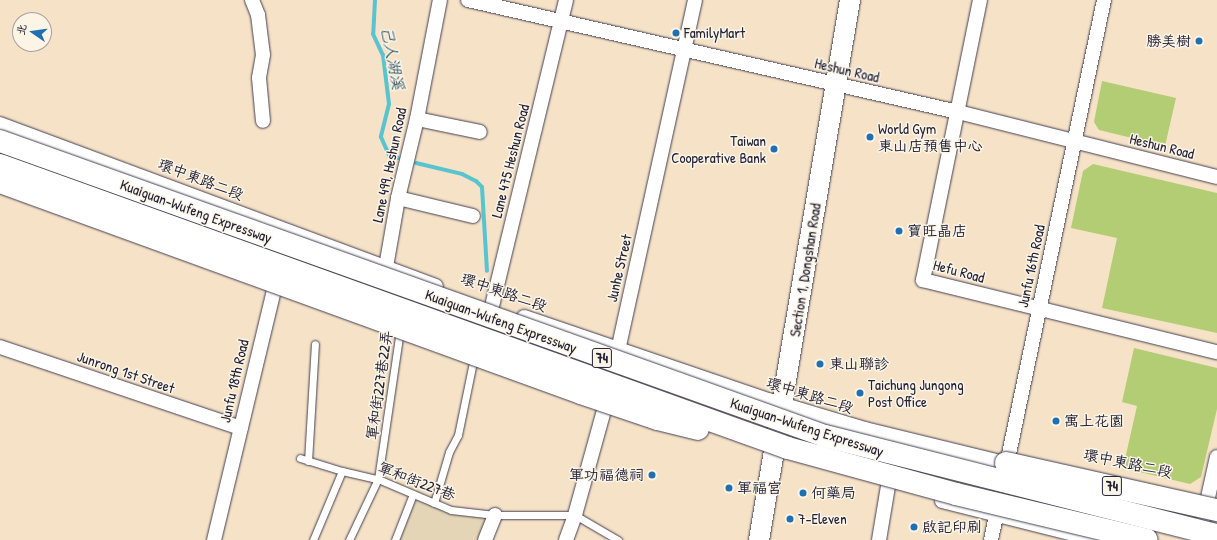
<!DOCTYPE html>
<html>
<head>
<meta charset="utf-8">
<style>
	body { margin:0 }
	#map { position:relative; width:1217px; height:540px; overflow:hidden; background:#f6e2c7; font-family:"Patrick Hand","LXGW WenKai TC",sans-serif }
	div>[style] { position:absolute }
	[style*='--x'] { left:calc(var(--x)*1px); top:calc(var(--y)*1px); width:calc(var(--w)*1px); rotate:calc(var(--a)*1deg) }
	.built>* { inset:0; background:#e5d5b7 }
	.green>* { inset:0; background:#b2cd73 }
	.stream>* { height:4px; margin:-2px; padding:0 2px; transform-origin:2px; border-radius:2px; background:#57c4d0 }
	.roads { filter:drop-shadow(0 0 1px #423f50) drop-shadow(0 0 1px #423f50) }
	.lane>* { height:7px; margin:-3.5px; padding:0 3.5px; transform-origin:3.5px; border-radius:3.5px; background:#fff }
	.street>* { height:14px; margin:-7px; padding:0 7px; transform-origin:7px; border-radius:7px; background:#fff }
	.secondary>* { height:20px; margin:-10px; padding:0 10px; transform-origin:10px; border-radius:10px; background:#fff }
	.bridges { filter:drop-shadow(0 0 1px #423f50) drop-shadow(0 0 1px #423f50) }
	.highway-bridge>* { height:22px; margin:-11px; padding:0 11px; transform-origin:11px; border-radius:11px; background:#fff }
	.dots>* { width:11px; height:11px; translate:-50% -50%; box-sizing:border-box; border:2px solid #fcf5e5; border-radius:50% }
	span { translate:-50% -50%; white-space:nowrap; text-align:center; line-height:1.15; -webkit-text-stroke:3px #fcf5e5; paint-order:stroke }
	.shield-label span { padding:1px 3px; background:#fcf5e5; border:1px solid; border-radius:3px; -webkit-text-stroke-width:0 }
	.shield-label { font-size:14px; color:#22223b; font-weight:700 }
	.poi-label { font-size:15px; color:#22223b }
	.left { translate:0 -50%; text-align:left }
	.right { translate:-100% -50%; text-align:right }
	.street-label { font-size:15px; color:#22223b }
	.water-label { font-size:16px; color:#355b6f; font-style:italic }
	.north { position:absolute; left:12px; top:12px; width:40px; height:40px; box-sizing:border-box; background:#fcf5e5; border:1px solid #a5a1a1; border-radius:50%; rotate:283deg; font-size:11px; font-weight:700; line-height:16px; text-align:center; color:#22223b }
	.north::after { content:''; display:block; margin:auto; width:14px; height:18px; background:#1f6fb2; clip-path:polygon(50% 0,100% 100%,50% 72%,0 100%) }
</style>
</head>
<body>
<div id="map">
	<div class="built">
		<div style="clip-path:polygon(416px 498px,448px 513px,490px 518px,481px 540px,400px 540px)"></div>
	</div>
	<div class="green">
		<div style="clip-path:polygon(1102px 81px,1176px 98px,1165px 146px,1099px 130px,1094px 122px)"></div>
		<div style="clip-path:polygon(1093px 164px,1217px 193px,1217px 333px,1102px 308px,1117px 238px,1071px 228px,1083px 171px)"></div>
		<div style="clip-path:polygon(1134px 348px,1217px 368px,1217px 409px,1201px 477px,1190px 484px,1123px 468px,1137px 406px,1122px 402px)"></div>
	</div>
	<div class="stream">
		<div style="--x:375;--y:0;--w:34;--a:93"></div>
		<div style="--x:373;--y:34;--w:23;--a:65"></div>
		<div style="--x:383;--y:55;--w:49;--a:83"></div>
		<div style="--x:389;--y:104;--w:34;--a:104"></div>
		<div style="--x:381;--y:137;--w:22;--a:66"></div>
		<div style="--x:390;--y:157;--w:8;--a:7"></div>
		<div style="--x:416;--y:163;--w:47;--a:13.4"></div>
		<div style="--x:462;--y:174;--w:16;--a:27"></div>
		<div style="--x:476;--y:181;--w:8;--a:45"></div>
		<div style="--x:482;--y:187;--w:84;--a:86.6"></div>
	</div>
	<div class="roads">
		<div class="lane">
			<div style="--x:300;--y:458;--w:44;--a:17.2"></div>
			<div style="--x:342;--y:471;--w:37;--a:13"></div>
			<div style="--x:378;--y:479;--w:79;--a:23"></div>
			<div style="--x:451;--y:510;--w:44;--a:6.5"></div>
			<div style="--x:495;--y:515;--w:80;--a:0"></div>
			<div style="--x:575;--y:515;--w:50;--a:30.2"></div>
			<div style="--x:308;--y:461;--w:117;--a:-86.6"></div>
			<div style="--x:434;--y:503;--w:53;--a:-73.6"></div>
			<div style="--x:449;--y:452;--w:19;--a:-62"></div>
			<div style="--x:458;--y:435;--w:80;--a:-78.4"></div>
			<div style="--x:313;--y:540;--w:75;--a:-67.2"></div>
			<div style="--x:349;--y:540;--w:68;--a:-64.6"></div>
			<div style="--x:378;--y:479;--w:151;--a:-81.6"></div>
			<div style="--x:395;--y:540;--w:49;--a:-68.6"></div>
		</div>
		<div class="street">
			<div style="--x:252;--y:0;--w:16;--a:68"></div>
			<div style="--x:258;--y:15;--w:40;--a:82.9"></div>
			<div style="--x:263;--y:55;--w:23;--a:100"></div>
			<div style="--x:259;--y:78;--w:43;--a:84.7"></div>
			<div style="--x:468;--y:0;--w:503;--a:12.88"></div>
			<div style="--x:958;--y:112;--w:267;--a:14.1"></div>
			<div style="--x:980;--y:0;--w:286;--a:101.5"></div>
			<div style="--x:923;--y:280;--w:303;--a:13.8"></div>
			<div style="--x:417;--y:119;--w:64;--a:11.7"></div>
			<div style="--x:0;--y:124;--w:465;--a:20.4"></div>
			<div style="--x:398;--y:198;--w:77;--a:13.5"></div>
			<div style="--x:386;--y:267;--w:70;--a:-80.1"></div>
			<div style="--x:398;--y:198;--w:81;--a:-76.5"></div>
			<div style="--x:417;--y:119;--w:121;--a:-79.1"></div>
			<div style="--x:492;--y:306;--w:315;--a:-76.4"></div>
			<div style="--x:524;--y:317;--w:258;--a:18.8"></div>
			<div style="--x:768;--y:400;--w:101;--a:16.6"></div>
			<div style="--x:865;--y:429;--w:152;--a:13.7"></div>
			<div style="--x:0;--y:347;--w:254;--a:18.6"></div>
			<div style="--x:942;--y:501;--w:160;--a:14.1"></div>
			<div style="--x:1199;--y:538;--w:83;--a:-77.5"></div>
			<div style="--x:214;--y:540;--w:314;--a:-76.5"></div>
			<div style="--x:485;--y:540;--w:27;--a:-68"></div>
			<div style="--x:566;--y:540;--w:27;--a:-70"></div>
			<div style="--x:575;--y:515;--w:123;--a:-74.5"></div>
			<div style="--x:608;--y:396;--w:405;--a:-77.6"></div>
			<div style="--x:879;--y:540;--w:55;--a:-80.5"></div>
			<div style="--x:991;--y:540;--w:552;--a:-78.18"></div>
		</div>
		<div class="secondary">
			<div style="--x:759;--y:540;--w:548;--a:-80.43"></div>
		</div>
	</div>
	<div class="bridges">
		<div class="highway-bridge">
			<div style="--x:0;--y:141;--w:876;--a:19.68"></div>
			<div style="--x:825;--y:436;--w:404;--a:14.2"></div>
			<div style="--x:0;--y:165;--w:837;--a:19.76"></div>
			<div style="--x:788;--y:448;--w:174;--a:15.3"></div>
			<div style="--x:956;--y:494;--w:196;--a:13.5"></div>
			<div style="--x:0;--y:182;--w:618;--a:19.96"></div>
			<div style="--x:581;--y:393;--w:81;--a:18.7"></div>
			<div style="--x:658;--y:419;--w:41;--a:14"></div>
			<div style="--x:1006;--y:463;--w:216;--a:12.6"></div>
		</div>
	</div>
	<div class="dots">
		<div style="left:676px;top:33px;background:#1f6fb2"></div>
		<div style="left:1199px;top:41px;background:#1f6fb2"></div>
		<div style="left:870px;top:137px;background:#1f6fb2"></div>
		<div style="left:774px;top:149px;background:#1f6fb2"></div>
		<div style="left:899px;top:231px;background:#1f6fb2"></div>
		<div style="left:820px;top:364px;background:#1f6fb2"></div>
		<div style="left:860px;top:393px;background:#1f6fb2"></div>
		<div style="left:1056px;top:421px;background:#1f6fb2"></div>
		<div style="left:652px;top:475px;background:#1f6fb2"></div>
		<div style="left:729px;top:488px;background:#1f6fb2"></div>
		<div style="left:803px;top:493px;background:#1f6fb2"></div>
		<div style="left:790px;top:519px;background:#1f6fb2"></div>
		<div style="left:914px;top:527px;background:#1f6fb2"></div>
	</div>
	<div class="shield-label">
		<span style="left:602px;top:358px">74</span>
		<span style="left:1112px;top:486px">74</span>
	</div>
	<div class="poi-label">
		<span class="left" style="left:684px;top:33px">FamilyMart</span>
		<span class="right" style="left:1191px;top:41px">勝美樹</span>
		<span class="left" style="left:878px;top:137px">World Gym<br>東山店預售中心</span>
		<span class="right" style="left:766px;top:149px">Taiwan<br>Cooperative Bank</span>
		<span class="left" style="left:907px;top:231px">寶旺晶店</span>
		<span class="left" style="left:829px;top:364px">東山聯診</span>
		<span class="left" style="left:868px;top:393px">Taichung Jungong<br>Post Office</span>
		<span class="left" style="left:1064px;top:421px">寓上花園</span>
		<span class="right" style="left:644px;top:475px">軍功福德祠</span>
		<span class="left" style="left:737px;top:488px">軍福宮</span>
		<span class="left" style="left:811px;top:493px">何藥局</span>
		<span class="left" style="left:798px;top:519px">7-Eleven</span>
		<span class="left" style="left:922px;top:527px">啟記印刷</span>
	</div>
	<div class="street-label">
		<span style="left:847px;top:70px;rotate:13deg">Heshun Road</span>
		<span style="left:1162px;top:146px;rotate:14deg">Heshun Road</span>
		<span style="left:510px;top:161px;rotate:-76deg">Lane 475 Heshun Road</span>
		<span style="left:389px;top:165px;rotate:-78deg">Lane 499, Heshun Road</span>
		<span style="left:201px;top:179px;rotate:21deg">環中東路二段</span>
		<span style="left:196px;top:211px;rotate:20deg">Kuaiguan-Wufeng Expressway</span>
		<span style="left:1031px;top:266px;rotate:-78deg">Junfu 16th Road</span>
		<span style="left:619px;top:268px;rotate:-77deg">Junhe Street</span>
		<span style="left:805px;top:270px;rotate:-81deg">Section 1, Dongshan Road</span>
		<span style="left:959px;top:271px;rotate:15deg">Hefu Road</span>
		<span style="left:504px;top:292px;rotate:19deg">環中東路二段</span>
		<span style="left:501px;top:321px;rotate:20deg">Kuaiguan-Wufeng Expressway</span>
		<span style="left:126px;top:372px;rotate:19deg">Junrong 1st Street</span>
		<span style="left:234px;top:381px;rotate:-77deg">Junfu 18th Road</span>
		<span style="left:379px;top:385px;rotate:-82deg">軍和街227巷22弄</span>
		<span style="left:810px;top:395px;rotate:17deg">環中東路二段</span>
		<span style="left:807px;top:427px;rotate:18deg">Kuaiguan-Wufeng Expressway</span>
		<span style="left:1128px;top:463px;rotate:12deg">環中東路二段</span>
		<span style="left:417px;top:481px;rotate:21deg">軍和街227巷</span>
	</div>
	<div class="water-label">
		<span style="left:393px;top:58px;rotate:79deg">己人湖溪</span>
	</div>
	<div class="north">北</div>
</div>
</body>
</html>
